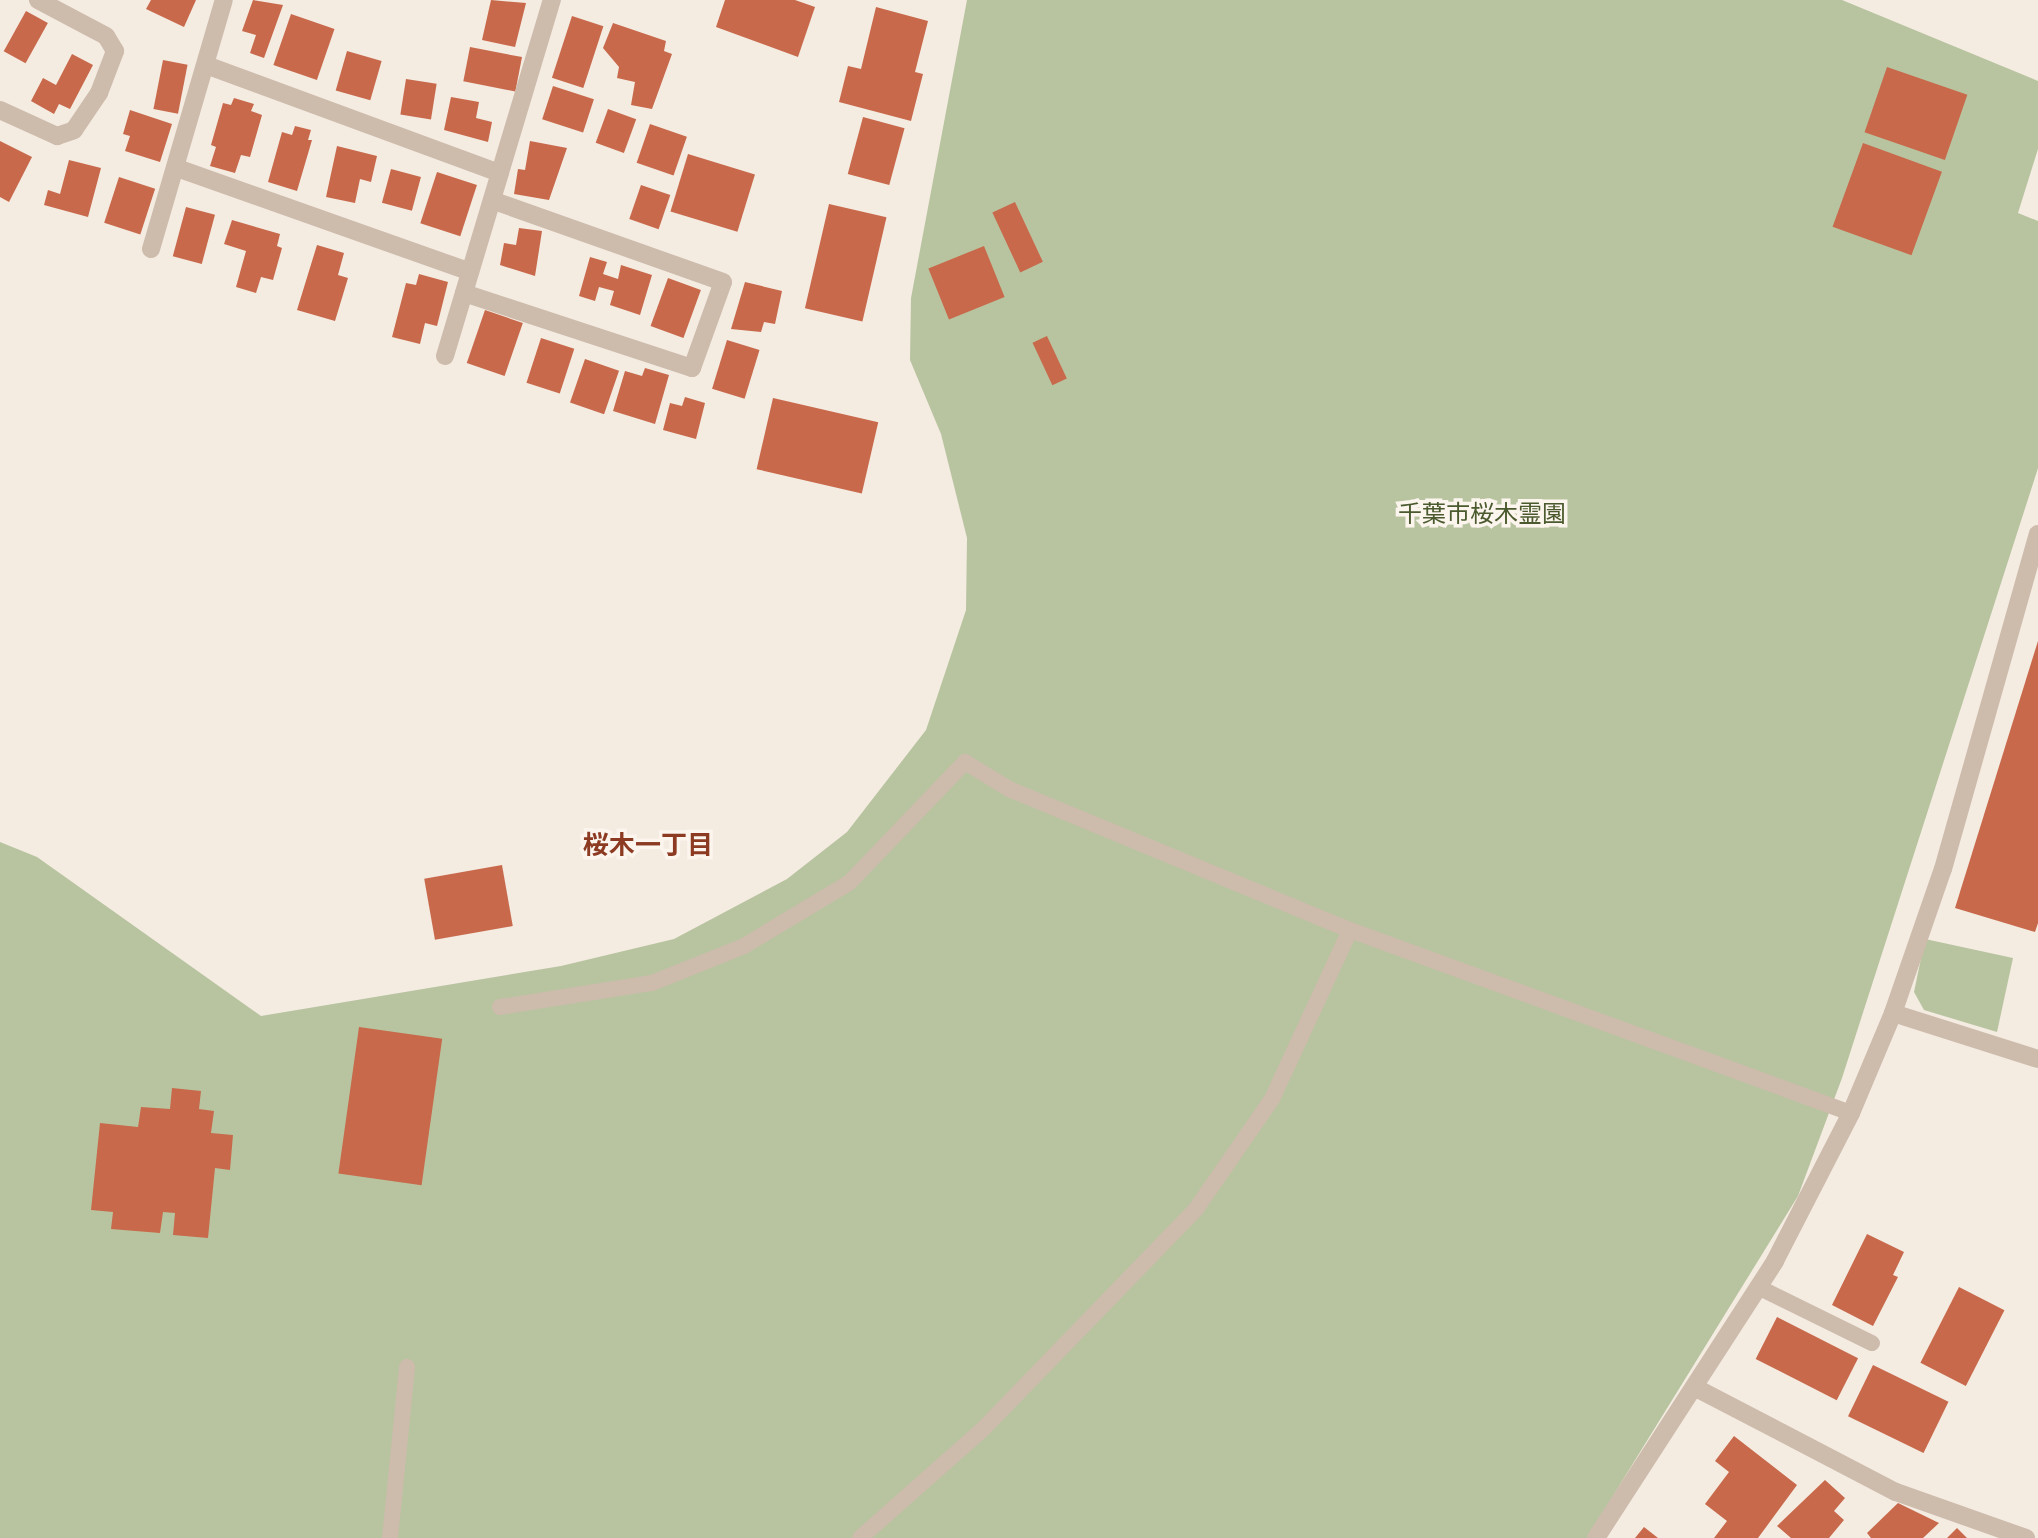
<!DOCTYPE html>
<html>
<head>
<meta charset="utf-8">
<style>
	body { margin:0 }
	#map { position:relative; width:2038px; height:1538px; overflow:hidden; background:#f4ebe1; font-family:"Fira Sans Condensed","Noto Sans JP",sans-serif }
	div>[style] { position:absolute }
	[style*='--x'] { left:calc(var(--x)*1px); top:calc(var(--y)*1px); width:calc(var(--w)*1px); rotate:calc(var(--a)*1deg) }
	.green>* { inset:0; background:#b8c4a0 }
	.building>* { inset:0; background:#c8694b; transform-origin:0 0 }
	.service>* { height:16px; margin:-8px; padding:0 8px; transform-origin:8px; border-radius:8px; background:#cdbbac }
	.minor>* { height:18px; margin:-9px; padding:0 9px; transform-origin:9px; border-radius:9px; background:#cdbbac }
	span { translate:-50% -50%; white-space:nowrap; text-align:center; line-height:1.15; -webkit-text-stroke:7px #fbf5ee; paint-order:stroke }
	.park-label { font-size:24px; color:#4a5a2e }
	.neighbourhood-label { font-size:26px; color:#8c3b22; font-weight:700 }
</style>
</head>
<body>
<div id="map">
	<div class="green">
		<div style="clip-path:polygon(967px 0,1842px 0,2038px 81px,2038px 149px,2018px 213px,2038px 221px,2038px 468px,1842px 1078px,1798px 1196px,1587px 1538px,0 1538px,0 842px,37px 857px,261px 1016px,561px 966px,674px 939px,787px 879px,847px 832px,926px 730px,966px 610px,967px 538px,941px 434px,910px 360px,911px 298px)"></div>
		<div style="clip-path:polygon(1925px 939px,2013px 958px,1997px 1032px,1924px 1010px,1914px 992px)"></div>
	</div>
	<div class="building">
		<div style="clip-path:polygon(151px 0,196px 0,184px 27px,146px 9px)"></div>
		<div style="clip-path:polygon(253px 0,283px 5px,264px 58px,250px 53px,256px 35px,242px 31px)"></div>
		<div style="clip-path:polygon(491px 0,526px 3px,515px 47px,482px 40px)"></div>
		<div style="clip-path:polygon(725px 0,795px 0,815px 7px,798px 57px,716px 27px)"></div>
		<div style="clip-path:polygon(876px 7px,928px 21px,915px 72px,923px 74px,911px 121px,839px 102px,848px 66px,861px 69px)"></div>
		<div style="left:26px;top:11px;width:25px;height:46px;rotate:29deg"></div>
		<div style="left:291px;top:14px;width:46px;height:54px;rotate:19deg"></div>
		<div style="left:572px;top:16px;width:33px;height:65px;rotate:18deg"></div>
		<div style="clip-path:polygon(613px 23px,666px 41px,664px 51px,672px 54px,652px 109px,631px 105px,635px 82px,617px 78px,619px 67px,603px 48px)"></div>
		<div style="left:470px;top:47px;width:53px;height:35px;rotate:11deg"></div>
		<div style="left:347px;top:51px;width:36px;height:41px;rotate:16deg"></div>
		<div style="clip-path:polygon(72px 54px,93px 65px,70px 109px,59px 104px,54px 114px,31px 101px,43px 78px,56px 85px)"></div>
		<div style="left:163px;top:60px;width:25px;height:50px;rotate:11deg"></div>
		<div style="left:1887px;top:67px;width:85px;height:69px;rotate:19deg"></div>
		<div style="left:406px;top:79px;width:31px;height:36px;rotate:9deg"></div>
		<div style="left:553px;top:86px;width:43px;height:35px;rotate:18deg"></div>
		<div style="clip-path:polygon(451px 97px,479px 102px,476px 118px,492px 122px,488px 142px,444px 130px)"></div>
		<div style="clip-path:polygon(234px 98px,254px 104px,251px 111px,262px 115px,250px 157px,241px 155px,235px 173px,210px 166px,216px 147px,211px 145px,223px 103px,231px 105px)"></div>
		<div style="left:608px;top:109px;width:30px;height:36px;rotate:20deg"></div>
		<div style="clip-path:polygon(130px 110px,172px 124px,160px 162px,125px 151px,130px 136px,123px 134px)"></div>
		<div style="left:863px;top:117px;width:43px;height:59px;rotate:15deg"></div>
		<div style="left:650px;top:124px;width:39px;height:41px;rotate:19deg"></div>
		<div style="clip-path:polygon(295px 126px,311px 130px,308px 140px,312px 140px,297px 191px,268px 182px,282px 132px,292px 135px)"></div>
		<div style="clip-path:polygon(0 141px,32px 157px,9px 202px,0 197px)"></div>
		<div style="clip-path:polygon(530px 141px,567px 148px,549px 200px,514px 194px,518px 169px,525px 170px)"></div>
		<div style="left:1863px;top:143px;width:84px;height:89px;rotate:20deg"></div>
		<div style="clip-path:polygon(337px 146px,377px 156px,371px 182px,360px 179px,355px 203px,326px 197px)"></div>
		<div style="left:688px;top:154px;width:70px;height:60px;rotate:17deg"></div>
		<div style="clip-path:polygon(69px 160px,101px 168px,88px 217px,44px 205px,48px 190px,60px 194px)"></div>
		<div style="left:391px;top:169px;width:31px;height:35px;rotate:15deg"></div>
		<div style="left:437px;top:172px;width:42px;height:54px;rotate:18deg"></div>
		<div style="left:119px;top:177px;width:38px;height:48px;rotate:18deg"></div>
		<div style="left:641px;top:185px;width:31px;height:36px;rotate:19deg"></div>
		<div style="left:1015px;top:202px;width:66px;height:25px;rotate:65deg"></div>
		<div style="left:829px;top:204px;width:59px;height:107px;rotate:13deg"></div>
		<div style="left:186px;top:207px;width:30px;height:51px;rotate:15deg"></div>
		<div style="clip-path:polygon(232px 220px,280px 234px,277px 246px,282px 248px,273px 280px,261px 277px,256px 293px,236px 287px,246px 251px,224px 244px)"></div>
		<div style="clip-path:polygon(519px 228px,542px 231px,535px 276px,500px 265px,504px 243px,516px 245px)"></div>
		<div style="clip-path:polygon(317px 245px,344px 253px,338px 275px,348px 278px,335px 321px,297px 310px)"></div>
		<div style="left:984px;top:246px;width:55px;height:60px;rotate:68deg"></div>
		<div style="clip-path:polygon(590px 257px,607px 262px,603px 274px,618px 279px,621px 265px,652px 275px,640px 315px,610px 305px,614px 291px,599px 287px,595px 301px,579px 296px)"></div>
		<div style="clip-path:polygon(419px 274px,448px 282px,437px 326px,425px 323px,420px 344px,392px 337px,406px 283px,416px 285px)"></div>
		<div style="left:668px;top:278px;width:35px;height:51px;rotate:20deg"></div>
		<div style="clip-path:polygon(745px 282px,782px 291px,775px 324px,764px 322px,761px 332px,731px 329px)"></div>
		<div style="left:485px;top:310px;width:40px;height:56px;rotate:19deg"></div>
		<div style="left:1047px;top:336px;width:47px;height:16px;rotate:65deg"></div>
		<div style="left:541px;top:338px;width:35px;height:47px;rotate:18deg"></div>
		<div style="left:727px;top:340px;width:34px;height:51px;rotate:17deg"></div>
		<div style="left:585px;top:359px;width:36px;height:46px;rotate:19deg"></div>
		<div style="clip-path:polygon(645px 368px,669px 375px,655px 424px,613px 411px,625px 371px,642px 376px)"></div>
		<div style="clip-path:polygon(685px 397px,705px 403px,696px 439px,663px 430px,670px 403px,682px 406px)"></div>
		<div style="left:773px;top:398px;width:108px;height:73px;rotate:13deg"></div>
		<div style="clip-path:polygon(2038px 641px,2038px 923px,2035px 932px,1955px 908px)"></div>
		<div style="left:502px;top:865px;width:62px;height:79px;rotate:80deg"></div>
		<div style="left:359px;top:1027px;width:84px;height:148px;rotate:8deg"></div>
		<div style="clip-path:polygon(172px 1088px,201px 1091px,199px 1109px,214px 1111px,211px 1133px,233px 1135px,230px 1170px,215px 1168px,208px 1238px,173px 1235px,175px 1213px,163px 1212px,160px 1233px,111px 1229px,113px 1212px,91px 1210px,100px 1123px,138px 1127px,141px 1107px,170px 1109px)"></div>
		<div style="clip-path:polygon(1867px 1234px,1904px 1252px,1893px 1275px,1898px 1277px,1873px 1326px,1832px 1305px)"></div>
		<div style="left:1959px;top:1287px;width:51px;height:85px;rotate:27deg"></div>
		<div style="left:1777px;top:1317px;width:91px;height:47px;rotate:27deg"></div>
		<div style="left:1873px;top:1365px;width:84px;height:57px;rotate:26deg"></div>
		<div style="clip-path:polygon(1734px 1436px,1797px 1485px,1758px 1538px,1714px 1538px,1727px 1521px,1705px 1504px,1729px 1472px,1715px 1461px)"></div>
		<div style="clip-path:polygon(1825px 1480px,1845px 1498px,1834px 1511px,1844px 1520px,1829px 1538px,1791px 1538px,1777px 1526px)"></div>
		<div style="clip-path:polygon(1898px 1503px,1939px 1523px,1923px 1538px,1871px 1538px,1867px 1533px)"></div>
		<div style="clip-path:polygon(1644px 1527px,1658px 1538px,1635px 1538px)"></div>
		<div style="clip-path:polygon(1957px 1528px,1967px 1538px,1947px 1538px)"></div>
	</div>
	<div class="service">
		<div style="--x:500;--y:1007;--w:154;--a:-9"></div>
		<div style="--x:652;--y:983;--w:99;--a:-21.9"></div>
		<div style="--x:744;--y:946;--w:122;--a:-31"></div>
		<div style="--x:849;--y:883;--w:168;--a:-46.2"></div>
		<div style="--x:965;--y:762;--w:52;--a:31.5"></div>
		<div style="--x:1009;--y:789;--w:369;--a:22.5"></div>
		<div style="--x:1350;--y:930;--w:533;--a:20.07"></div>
		<div style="--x:1758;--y:1287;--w:127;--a:26.2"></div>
		<div style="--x:390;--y:1538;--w:172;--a:-84.3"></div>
		<div style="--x:860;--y:1538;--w:164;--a:-41.5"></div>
		<div style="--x:983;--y:1429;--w:306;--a:-45.9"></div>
		<div style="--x:1196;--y:1209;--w:134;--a:-55.4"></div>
		<div style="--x:1272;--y:1099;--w:186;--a:-65.2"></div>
	</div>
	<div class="minor">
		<div style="--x:206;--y:65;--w:313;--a:20.2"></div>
		<div style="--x:0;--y:110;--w:63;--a:24.5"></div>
		<div style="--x:57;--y:136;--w:18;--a:-19"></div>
		<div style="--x:74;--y:130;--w:45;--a:-56"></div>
		<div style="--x:99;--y:93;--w:45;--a:-69.1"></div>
		<div style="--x:115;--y:51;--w:17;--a:-121"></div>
		<div style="--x:106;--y:36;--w:77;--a:-152.1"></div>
		<div style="--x:177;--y:168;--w:311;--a:19.5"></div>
		<div style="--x:151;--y:249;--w:259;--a:-73.7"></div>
		<div style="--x:464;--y:293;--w:240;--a:18.2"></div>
		<div style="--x:692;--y:368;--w:91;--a:-70.2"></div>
		<div style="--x:723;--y:282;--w:245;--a:-160.5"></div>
		<div style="--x:445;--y:356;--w:372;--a:-73.3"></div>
		<div style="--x:1893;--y:1013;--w:152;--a:17.6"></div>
		<div style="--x:1696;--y:1388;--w:225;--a:27.5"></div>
		<div style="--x:1896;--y:1492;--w:138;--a:19.5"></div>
		<div style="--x:1596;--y:1538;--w:330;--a:-57.1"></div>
		<div style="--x:1775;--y:1261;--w:166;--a:-62.8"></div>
		<div style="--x:1851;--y:1113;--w:108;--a:-67.2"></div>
		<div style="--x:1893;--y:1013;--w:152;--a:-70.9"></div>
		<div style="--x:1943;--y:869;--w:348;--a:-74.2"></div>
	</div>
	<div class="park-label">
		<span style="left:1482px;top:515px">千葉市桜木霊園</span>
	</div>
	<div class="neighbourhood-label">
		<span style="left:648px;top:846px">桜木一丁目</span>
	</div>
</div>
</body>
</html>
